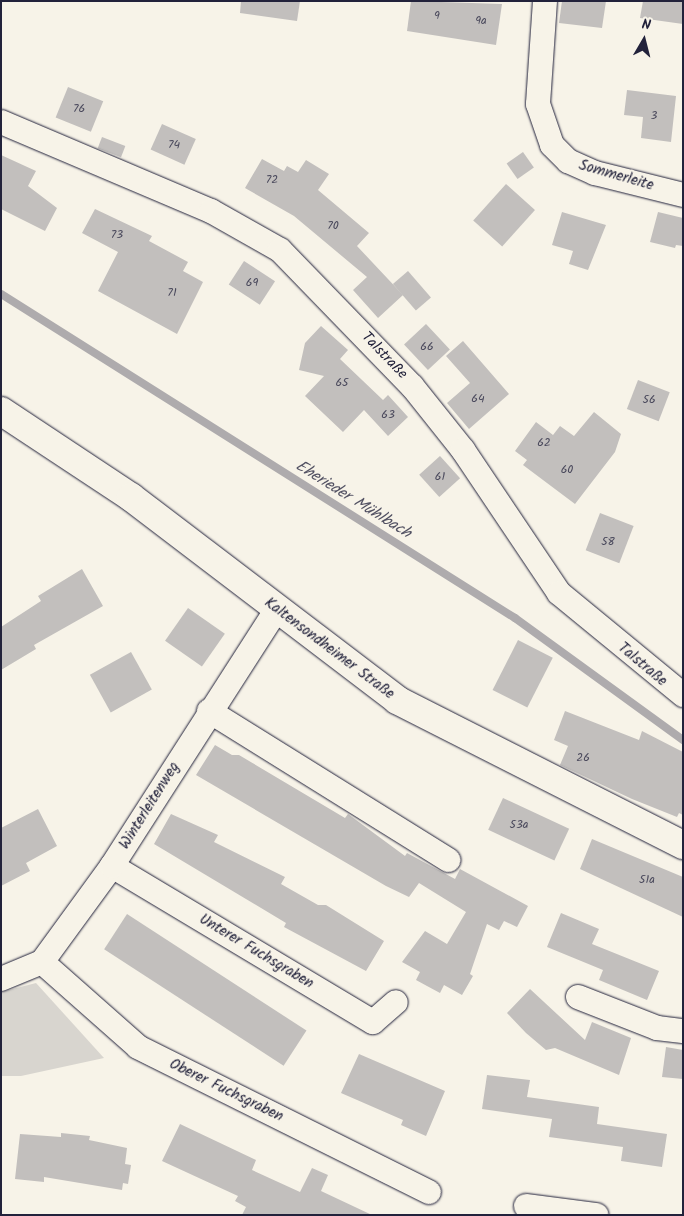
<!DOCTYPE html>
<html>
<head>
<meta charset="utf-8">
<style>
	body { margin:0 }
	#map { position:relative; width:684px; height:1216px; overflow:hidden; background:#f7f3e8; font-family:Kalam,sans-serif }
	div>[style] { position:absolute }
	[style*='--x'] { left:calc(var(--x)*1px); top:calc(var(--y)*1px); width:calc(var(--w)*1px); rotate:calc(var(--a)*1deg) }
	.green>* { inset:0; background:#d8d5cf }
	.stream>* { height:8px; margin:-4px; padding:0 4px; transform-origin:4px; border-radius:4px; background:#aeabad }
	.building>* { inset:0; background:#c2bfbd; transform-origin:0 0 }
	.roads { filter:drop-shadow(0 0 1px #22223b) drop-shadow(0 0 1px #22223b) }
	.street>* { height:24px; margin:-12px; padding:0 12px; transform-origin:12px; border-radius:12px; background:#f7f3e8 }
	.secondary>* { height:28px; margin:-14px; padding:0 14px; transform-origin:14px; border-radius:14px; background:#f7f3e8 }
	span { translate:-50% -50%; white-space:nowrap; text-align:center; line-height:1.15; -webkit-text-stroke:4px #f7f3e8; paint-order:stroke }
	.number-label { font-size:12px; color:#4a495c }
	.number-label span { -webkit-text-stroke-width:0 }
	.street-label { font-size:15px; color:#22223b }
	.water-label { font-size:16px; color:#535263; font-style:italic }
	.frame { position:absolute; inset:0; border:2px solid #22223b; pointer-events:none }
	.north { position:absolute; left:619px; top:15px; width:50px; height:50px; -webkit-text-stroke:4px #f7f3e8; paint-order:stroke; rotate:8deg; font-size:14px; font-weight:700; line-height:20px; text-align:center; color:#22223b }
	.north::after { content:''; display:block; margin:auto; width:18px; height:22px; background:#22223b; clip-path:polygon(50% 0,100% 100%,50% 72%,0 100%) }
</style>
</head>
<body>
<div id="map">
	<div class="green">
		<div style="clip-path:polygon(36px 983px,104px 1058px,21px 1076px,1px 1076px,1px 992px)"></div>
	</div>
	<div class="stream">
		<div style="--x:1;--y:294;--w:608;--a:32.23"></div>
		<div style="--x:515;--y:618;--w:208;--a:36"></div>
	</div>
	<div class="building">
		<div style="clip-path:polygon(241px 1px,300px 1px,297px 21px,240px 13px)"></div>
		<div style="clip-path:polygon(411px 1px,502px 4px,496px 45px,407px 31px)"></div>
		<div style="clip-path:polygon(562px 1px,606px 1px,602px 28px,559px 23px)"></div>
		<div style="clip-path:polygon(643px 1px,683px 1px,683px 24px,640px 18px)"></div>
		<div style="left:68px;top:87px;width:38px;height:33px;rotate:22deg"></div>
		<div style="clip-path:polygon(627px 90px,676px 96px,671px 142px,641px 138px,643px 117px,624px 115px)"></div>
		<div style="left:162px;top:124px;width:37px;height:28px;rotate:24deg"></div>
		<div style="left:102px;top:137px;width:25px;height:12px;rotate:21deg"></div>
		<div style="left:523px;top:152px;width:19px;height:20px;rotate:55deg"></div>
		<div style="clip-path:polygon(1px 155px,36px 171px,28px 186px,57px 208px,45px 231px,1px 209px)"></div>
		<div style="clip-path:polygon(262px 159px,284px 171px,287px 166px,298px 172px,306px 160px,329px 174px,318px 190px,369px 233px,357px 246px,403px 295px,378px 318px,353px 290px,367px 277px,294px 216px,245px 188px)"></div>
		<div style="left:506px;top:184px;width:39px;height:49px;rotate:42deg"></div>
		<div style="clip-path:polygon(95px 209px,152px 236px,149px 241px,188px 262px,183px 271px,203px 282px,177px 334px,98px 291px,118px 252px,82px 233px)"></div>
		<div style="clip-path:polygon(562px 212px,606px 225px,588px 270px,569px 264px,573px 251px,552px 245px)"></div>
		<div style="clip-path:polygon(658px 212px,683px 218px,683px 246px,676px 245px,675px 248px,650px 242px)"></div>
		<div style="left:244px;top:261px;width:37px;height:28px;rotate:33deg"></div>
		<div style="left:408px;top:271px;width:35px;height:20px;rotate:49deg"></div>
		<div style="left:426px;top:324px;width:35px;height:30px;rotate:47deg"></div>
		<div style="clip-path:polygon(321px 326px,348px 350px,340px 359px,383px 400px,388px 395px,408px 417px,388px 436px,364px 410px,343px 432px,305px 396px,324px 376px,299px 370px,305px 343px)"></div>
		<div style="clip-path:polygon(463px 341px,509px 394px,469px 429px,447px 403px,470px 383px,446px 356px)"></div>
		<div style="left:638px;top:380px;width:34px;height:31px;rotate:21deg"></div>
		<div style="clip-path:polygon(594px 412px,621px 434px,615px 452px,575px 504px,523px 465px,527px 460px,515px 451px,536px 422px,553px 435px,560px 426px,574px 436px)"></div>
		<div style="left:440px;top:456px;width:30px;height:28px;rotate:48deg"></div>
		<div style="left:600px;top:513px;width:36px;height:40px;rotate:21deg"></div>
		<div style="clip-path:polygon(82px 569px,103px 606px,34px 645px,36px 649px,1px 670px,1px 627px,41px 601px,38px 596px)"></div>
		<div style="left:188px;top:608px;width:45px;height:40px;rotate:35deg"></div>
		<div style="left:518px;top:640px;width:39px;height:56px;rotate:27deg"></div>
		<div style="left:131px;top:652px;width:43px;height:47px;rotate:61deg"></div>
		<div style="clip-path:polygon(565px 711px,639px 740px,642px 731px,683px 752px,683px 815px,679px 813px,677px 817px,632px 799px,560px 765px,568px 746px,554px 740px)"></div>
		<div style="clip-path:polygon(215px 745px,232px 755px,239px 755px,345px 818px,348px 814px,405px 856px,407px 853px,455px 879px,460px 869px,528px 906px,517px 927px,504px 921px,499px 930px,487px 924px,470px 974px,473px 976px,462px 995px,444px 985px,440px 993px,427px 986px,416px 980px,420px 972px,402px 962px,425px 931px,447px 944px,466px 912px,419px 883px,409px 897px,386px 886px,196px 775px)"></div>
		<div style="left:503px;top:798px;width:73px;height:35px;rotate:25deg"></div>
		<div style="clip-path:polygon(38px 809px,57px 846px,26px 863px,30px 871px,1px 886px,1px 828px)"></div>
		<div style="clip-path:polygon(171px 814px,218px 835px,214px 842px,285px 877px,281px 884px,318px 905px,326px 905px,384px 941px,366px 971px,284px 927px,286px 923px,154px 844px)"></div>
		<div style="clip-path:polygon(592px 839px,683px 877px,683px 917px,580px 869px)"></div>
		<div style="clip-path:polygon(561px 913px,599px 929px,592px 944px,659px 971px,647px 1000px,599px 980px,603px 970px,547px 947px)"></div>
		<div style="left:127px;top:914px;width:214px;height:42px;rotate:33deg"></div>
		<div style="clip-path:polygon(530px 989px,585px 1040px,592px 1022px,631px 1038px,619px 1075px,555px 1048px,546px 1050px,526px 1033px,507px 1013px)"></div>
		<div style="clip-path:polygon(666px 1047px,683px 1050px,683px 1079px,662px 1077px)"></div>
		<div style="clip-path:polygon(359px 1054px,445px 1091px,426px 1136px,401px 1125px,403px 1120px,341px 1093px)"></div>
		<div style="clip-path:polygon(487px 1075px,530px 1080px,527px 1097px,599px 1107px,597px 1124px,667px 1134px,662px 1167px,621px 1161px,623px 1147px,549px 1137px,552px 1119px,482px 1109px)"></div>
		<div style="clip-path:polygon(180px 1124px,256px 1160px,252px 1170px,300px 1192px,312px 1168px,328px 1175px,321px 1191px,372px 1215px,242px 1215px,246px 1207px,235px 1201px,238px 1196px,162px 1161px)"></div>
		<div style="clip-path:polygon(61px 1133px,90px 1136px,89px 1140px,127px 1148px,125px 1164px,131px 1165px,128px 1184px,123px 1183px,122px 1190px,44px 1177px,44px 1182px,15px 1179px,20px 1134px,61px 1137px)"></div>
	</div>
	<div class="roads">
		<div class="street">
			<div style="--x:545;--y:1;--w:103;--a:93.9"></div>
			<div style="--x:538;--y:104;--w:43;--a:71.1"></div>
			<div style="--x:552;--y:145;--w:23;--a:45"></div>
			<div style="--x:568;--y:161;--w:30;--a:24"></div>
			<div style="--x:595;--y:173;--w:91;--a:14"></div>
			<div style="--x:1;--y:122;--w:228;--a:23"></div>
			<div style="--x:211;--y:211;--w:79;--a:29.5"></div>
			<div style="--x:280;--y:250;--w:190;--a:45.9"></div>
			<div style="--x:412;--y:386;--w:82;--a:51.4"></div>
			<div style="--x:463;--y:450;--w:172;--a:56.1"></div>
			<div style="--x:559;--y:593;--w:161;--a:39.4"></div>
			<div style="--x:209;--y:711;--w:282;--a:31.9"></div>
			<div style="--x:112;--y:866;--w:304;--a:30.9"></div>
			<div style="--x:373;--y:1022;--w:30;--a:-41"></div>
			<div style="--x:42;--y:962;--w:128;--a:41.5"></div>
			<div style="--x:138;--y:1047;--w:325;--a:26.5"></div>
			<div style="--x:1;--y:979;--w:44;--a:-22.5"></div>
			<div style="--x:42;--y:962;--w:119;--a:-53.9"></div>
			<div style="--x:112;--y:866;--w:305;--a:-57.3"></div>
			<div style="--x:578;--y:997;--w:85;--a:21.4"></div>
			<div style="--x:657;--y:1028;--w:26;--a:7"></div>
			<div style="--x:526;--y:1206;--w:71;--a:7.3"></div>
		</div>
		<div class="secondary">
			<div style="--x:1;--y:411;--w:156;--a:33.5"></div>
			<div style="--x:131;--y:497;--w:335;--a:37.3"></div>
			<div style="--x:397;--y:700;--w:321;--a:26.9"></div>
		</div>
	</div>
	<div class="number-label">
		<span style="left:437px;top:16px">9</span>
		<span style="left:481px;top:21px">9a</span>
		<span style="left:79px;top:109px">76</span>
		<span style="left:654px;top:116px">3</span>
		<span style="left:174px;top:145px">74</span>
		<span style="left:272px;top:180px">72</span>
		<span style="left:333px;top:226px">70</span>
		<span style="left:117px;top:235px">73</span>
		<span style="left:252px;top:283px">69</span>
		<span style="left:172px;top:293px">71</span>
		<span style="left:427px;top:347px">66</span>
		<span style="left:342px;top:383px">65</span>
		<span style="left:478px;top:399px">64</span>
		<span style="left:649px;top:400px">56</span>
		<span style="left:388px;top:415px">63</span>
		<span style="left:544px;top:443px">62</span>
		<span style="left:567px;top:470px">60</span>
		<span style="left:440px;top:477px">61</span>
		<span style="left:608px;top:542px">58</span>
		<span style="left:583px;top:758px">26</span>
		<span style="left:519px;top:825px">53a</span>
		<span style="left:647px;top:880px">51a</span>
	</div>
	<div class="street-label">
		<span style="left:616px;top:176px;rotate:16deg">Sommerleite</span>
		<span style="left:384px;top:356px;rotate:46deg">Talstraße</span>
		<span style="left:329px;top:649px;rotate:37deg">Kaltensondheimer Straße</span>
		<span style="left:642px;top:665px;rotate:40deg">Talstraße</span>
		<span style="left:150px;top:806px;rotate:-58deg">Winterleitenweg</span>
		<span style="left:256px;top:952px;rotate:31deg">Unterer Fuchsgraben</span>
		<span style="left:226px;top:1091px;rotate:26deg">Oberer Fuchsgraben</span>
	</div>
	<div class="water-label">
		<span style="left:353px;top:500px;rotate:32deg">Eherieder Mühlbach</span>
	</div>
	<div class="frame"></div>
	<div class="north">N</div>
</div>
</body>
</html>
